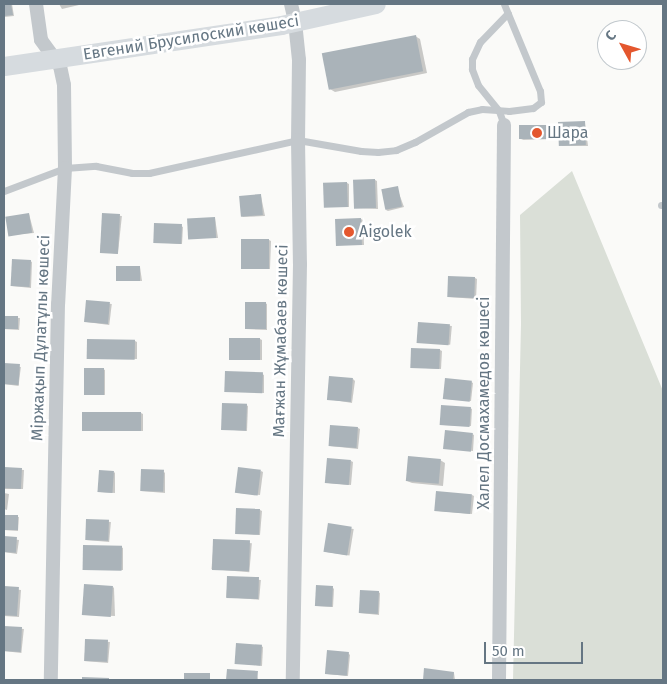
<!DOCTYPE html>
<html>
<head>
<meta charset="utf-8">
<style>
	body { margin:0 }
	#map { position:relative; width:667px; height:684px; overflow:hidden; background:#fafaf8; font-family:"Fira Sans",sans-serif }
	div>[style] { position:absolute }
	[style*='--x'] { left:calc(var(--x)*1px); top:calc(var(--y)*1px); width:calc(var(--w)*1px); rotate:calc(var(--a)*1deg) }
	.green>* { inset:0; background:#dadfd7 }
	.shadow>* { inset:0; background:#0003; transform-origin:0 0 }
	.building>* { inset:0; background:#aab3b9; transform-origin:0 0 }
	.lane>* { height:7px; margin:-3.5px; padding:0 3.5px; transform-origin:3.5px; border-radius:3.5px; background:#c3c8cc }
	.street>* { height:14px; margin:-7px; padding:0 7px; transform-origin:7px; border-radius:7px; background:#c3c8cc }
	.secondary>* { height:19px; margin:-9.5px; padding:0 9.5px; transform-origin:9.5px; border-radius:9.5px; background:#d6dbdf }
	.dots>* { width:14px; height:14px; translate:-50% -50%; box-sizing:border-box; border:2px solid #fff; border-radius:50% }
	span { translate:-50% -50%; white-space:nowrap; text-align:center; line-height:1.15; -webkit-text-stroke:5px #fff; paint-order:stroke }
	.street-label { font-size:16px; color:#657683 }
	.poi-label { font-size:16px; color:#657683 }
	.left { translate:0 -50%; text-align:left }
	.frame { position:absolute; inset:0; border:5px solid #657683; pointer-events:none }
	.north { position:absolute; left:597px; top:20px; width:50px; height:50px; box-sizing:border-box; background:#fff; border:1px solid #c1c8cd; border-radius:50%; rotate:309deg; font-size:14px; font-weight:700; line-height:20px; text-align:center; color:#657683 }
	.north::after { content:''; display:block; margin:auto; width:18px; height:22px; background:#e4572e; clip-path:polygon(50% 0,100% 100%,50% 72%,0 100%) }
	.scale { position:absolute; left:484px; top:642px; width:99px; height:22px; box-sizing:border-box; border:2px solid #657683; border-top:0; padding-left:6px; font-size:15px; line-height:18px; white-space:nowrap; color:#657683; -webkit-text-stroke:4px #fff; paint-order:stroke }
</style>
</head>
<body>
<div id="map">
	<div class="green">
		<div style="clip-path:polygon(572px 171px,663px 391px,663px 680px,513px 680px,521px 324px,520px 215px)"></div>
	</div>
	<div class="shadow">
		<div style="clip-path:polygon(4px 4px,12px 4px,14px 16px,4px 17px)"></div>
		<div style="clip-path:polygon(59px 4px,78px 4px,79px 5px,62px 9px)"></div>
		<div style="clip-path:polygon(415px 36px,420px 39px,427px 73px,335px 92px,330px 89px)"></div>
		<div style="clip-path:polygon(585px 123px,588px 146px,561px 146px)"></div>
		<div style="clip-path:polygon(553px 127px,556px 139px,521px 140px)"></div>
		<div style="clip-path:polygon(375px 180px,377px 181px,378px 209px,355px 208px)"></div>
		<div style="clip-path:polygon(347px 183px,349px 184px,349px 207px,326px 207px)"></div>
		<div style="clip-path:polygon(397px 188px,404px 207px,388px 211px,386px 210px)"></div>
		<div style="clip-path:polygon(261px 196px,265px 216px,242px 217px)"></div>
		<div style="clip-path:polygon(29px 214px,34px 233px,9px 235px)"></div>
		<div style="left:104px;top:214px;width:18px;height:38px;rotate:6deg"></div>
		<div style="clip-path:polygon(215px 218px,218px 238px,189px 238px)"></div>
		<div style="clip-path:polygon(361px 219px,363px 220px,364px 245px,338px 245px)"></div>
		<div style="clip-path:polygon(181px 226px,183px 227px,182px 244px,155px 242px)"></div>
		<div style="clip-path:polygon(269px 240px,271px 241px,270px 269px,242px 268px)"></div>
		<div style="clip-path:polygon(30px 261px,32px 262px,31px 288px,12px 286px)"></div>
		<div style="clip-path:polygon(140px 267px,142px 281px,117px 280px)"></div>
		<div style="clip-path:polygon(475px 278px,477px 279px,476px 299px,449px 297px)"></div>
		<div style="left:87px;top:301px;width:25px;height:21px;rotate:7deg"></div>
		<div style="clip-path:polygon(265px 303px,267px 304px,267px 330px,246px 329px)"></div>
		<div style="left:4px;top:317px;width:16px;height:12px;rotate:4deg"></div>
		<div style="left:419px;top:323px;width:33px;height:19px;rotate:5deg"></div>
		<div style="clip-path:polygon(260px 339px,262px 340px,262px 360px,230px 359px)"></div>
		<div style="clip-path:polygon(135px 341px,137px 342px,137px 359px,88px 358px)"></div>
		<div style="clip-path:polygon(440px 350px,442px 351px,441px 369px,411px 367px)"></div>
		<div style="left:4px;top:365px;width:17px;height:19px;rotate:7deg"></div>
		<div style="clip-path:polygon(103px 369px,105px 370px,105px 395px,85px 394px)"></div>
		<div style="clip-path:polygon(262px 374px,264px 375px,264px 393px,225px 391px)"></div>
		<div style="clip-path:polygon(353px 379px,355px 381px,352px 403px,328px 399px)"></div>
		<div style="clip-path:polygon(471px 382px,473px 383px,471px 401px,446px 399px)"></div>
		<div style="clip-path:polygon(246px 405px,248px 406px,247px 431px,221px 429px)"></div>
		<div style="clip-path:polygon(470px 408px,472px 409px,471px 426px,443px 425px)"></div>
		<div style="clip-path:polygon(141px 413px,143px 414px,143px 431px,83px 430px)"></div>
		<div style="clip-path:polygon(358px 428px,360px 429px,358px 449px,330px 446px)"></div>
		<div style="clip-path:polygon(472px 434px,474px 435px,473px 451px,445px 448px)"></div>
		<div style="clip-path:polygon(440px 460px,445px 463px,443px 486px,412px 483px,407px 481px)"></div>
		<div style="clip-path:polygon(351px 461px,353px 462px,351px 485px,328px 483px)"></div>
		<div style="clip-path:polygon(4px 468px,24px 470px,23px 489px,4px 489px)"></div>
		<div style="clip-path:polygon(261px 471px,263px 472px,260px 495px,239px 493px)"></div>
		<div style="clip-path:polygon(114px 472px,115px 473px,115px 493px,100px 492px)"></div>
		<div style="clip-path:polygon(164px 472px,165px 473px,165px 493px,141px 491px)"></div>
		<div style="clip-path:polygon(4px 493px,9px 494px,7px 510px,4px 509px)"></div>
		<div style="clip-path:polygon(472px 495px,474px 496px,472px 514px,438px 511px)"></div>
		<div style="clip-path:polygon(260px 510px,262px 511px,260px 535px,236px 533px)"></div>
		<div style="left:4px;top:516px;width:15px;height:14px;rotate:4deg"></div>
		<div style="left:88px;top:520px;width:23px;height:20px;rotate:5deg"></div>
		<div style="left:329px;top:525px;width:25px;height:27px;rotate:9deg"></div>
		<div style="clip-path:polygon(4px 538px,19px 540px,17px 554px,4px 552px)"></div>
		<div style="left:214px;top:540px;width:38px;height:29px;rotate:5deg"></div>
		<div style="clip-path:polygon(121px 547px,123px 548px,123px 570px,86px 570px)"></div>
		<div style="left:228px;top:577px;width:33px;height:20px;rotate:5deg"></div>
		<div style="clip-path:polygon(113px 587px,114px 588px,115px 616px,86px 615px)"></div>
		<div style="clip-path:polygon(332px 587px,334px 589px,333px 607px,317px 606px)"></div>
		<div style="clip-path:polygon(4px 588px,21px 590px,19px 617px,4px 616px)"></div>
		<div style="clip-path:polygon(378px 592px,380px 593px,379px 615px,360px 613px)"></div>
		<div style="left:4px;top:627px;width:20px;height:24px;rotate:6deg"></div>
		<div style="left:86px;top:640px;width:24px;height:21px;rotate:5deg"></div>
		<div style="clip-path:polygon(261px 646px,263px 647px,262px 666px,236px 663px)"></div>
		<div style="clip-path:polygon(348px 653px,350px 655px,348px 676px,327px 674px)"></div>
		<div style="clip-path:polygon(425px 669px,454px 673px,455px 680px,424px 680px)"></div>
		<div style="clip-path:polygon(228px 670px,257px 673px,258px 680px,227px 680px)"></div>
		<div style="left:186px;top:674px;width:24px;height:6px"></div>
		<div style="clip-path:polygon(142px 679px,164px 680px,165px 680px,142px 680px)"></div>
	</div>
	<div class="building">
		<div style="clip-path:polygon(4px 4px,11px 4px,13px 15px,4px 16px)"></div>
		<div style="left:416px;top:35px;width:37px;height:96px;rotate:79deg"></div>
		<div style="left:585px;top:121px;width:24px;height:27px;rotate:88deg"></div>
		<div style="left:554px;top:125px;width:14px;height:35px;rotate:90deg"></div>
		<div style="left:375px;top:179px;width:29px;height:22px;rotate:88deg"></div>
		<div style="left:347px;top:182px;width:25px;height:24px;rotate:88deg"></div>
		<div style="left:398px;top:186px;width:21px;height:17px;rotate:79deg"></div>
		<div style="left:261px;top:194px;width:21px;height:22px;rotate:85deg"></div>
		<div style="left:29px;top:213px;width:20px;height:24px;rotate:81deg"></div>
		<div style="left:102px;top:213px;width:18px;height:40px;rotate:3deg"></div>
		<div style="left:215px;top:217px;width:21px;height:28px;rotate:87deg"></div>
		<div style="left:361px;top:218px;width:27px;height:26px;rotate:88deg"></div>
		<div style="left:154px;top:223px;width:28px;height:20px;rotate:2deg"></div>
		<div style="left:241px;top:239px;width:28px;height:30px"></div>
		<div style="left:12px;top:259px;width:19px;height:27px;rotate:3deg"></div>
		<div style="left:116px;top:266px;width:24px;height:15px"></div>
		<div style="left:448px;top:276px;width:27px;height:21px;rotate:2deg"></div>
		<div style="left:86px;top:300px;width:24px;height:22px;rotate:5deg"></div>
		<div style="left:245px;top:302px;width:21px;height:27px"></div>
		<div style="left:4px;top:316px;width:14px;height:13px"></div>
		<div style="left:418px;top:322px;width:32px;height:21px;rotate:4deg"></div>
		<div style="left:229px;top:338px;width:31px;height:22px"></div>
		<div style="left:87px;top:339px;width:48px;height:20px;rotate:1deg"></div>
		<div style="left:411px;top:348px;width:29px;height:20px;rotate:2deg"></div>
		<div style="left:4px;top:363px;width:16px;height:21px;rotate:4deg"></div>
		<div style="left:84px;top:368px;width:20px;height:27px"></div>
		<div style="left:225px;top:371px;width:38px;height:21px;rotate:2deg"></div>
		<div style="left:329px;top:376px;width:24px;height:24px;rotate:5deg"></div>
		<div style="left:445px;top:378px;width:27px;height:21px;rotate:6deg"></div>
		<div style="left:222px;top:403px;width:25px;height:27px;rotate:2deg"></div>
		<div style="left:441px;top:405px;width:30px;height:20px;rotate:4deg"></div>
		<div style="left:82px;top:412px;width:59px;height:19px"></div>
		<div style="left:330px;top:425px;width:28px;height:21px;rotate:4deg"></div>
		<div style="left:445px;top:430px;width:28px;height:19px;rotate:6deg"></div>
		<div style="left:408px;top:456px;width:33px;height:25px;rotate:5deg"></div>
		<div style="left:327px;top:458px;width:24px;height:25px;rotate:5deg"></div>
		<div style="left:4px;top:467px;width:18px;height:21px;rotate:3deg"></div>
		<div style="left:238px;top:467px;width:23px;height:26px;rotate:7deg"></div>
		<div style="left:141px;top:469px;width:23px;height:22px;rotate:2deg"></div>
		<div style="left:99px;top:470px;width:15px;height:22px;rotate:4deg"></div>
		<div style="left:436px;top:491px;width:36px;height:20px;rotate:5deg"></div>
		<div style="left:236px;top:508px;width:24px;height:26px;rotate:2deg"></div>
		<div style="left:4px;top:515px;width:14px;height:15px"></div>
		<div style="left:86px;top:519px;width:23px;height:21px;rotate:2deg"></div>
		<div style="left:328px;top:523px;width:24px;height:29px;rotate:9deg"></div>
		<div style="left:4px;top:536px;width:13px;height:16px;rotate:4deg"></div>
		<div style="left:213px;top:539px;width:37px;height:31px;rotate:2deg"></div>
		<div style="left:83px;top:545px;width:39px;height:25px;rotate:1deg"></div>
		<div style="left:227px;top:576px;width:32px;height:22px;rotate:2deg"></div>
		<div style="left:84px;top:584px;width:29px;height:31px;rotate:4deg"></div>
		<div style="left:316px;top:585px;width:17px;height:21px;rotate:3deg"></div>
		<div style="left:4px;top:586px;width:15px;height:29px;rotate:4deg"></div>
		<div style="left:360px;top:590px;width:19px;height:23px;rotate:3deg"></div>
		<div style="left:4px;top:626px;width:18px;height:25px;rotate:3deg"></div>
		<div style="left:85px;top:639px;width:23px;height:22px;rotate:2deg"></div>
		<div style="left:236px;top:643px;width:26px;height:21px;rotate:4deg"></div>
		<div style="left:327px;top:650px;width:22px;height:24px;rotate:5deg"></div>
		<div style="clip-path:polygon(424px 668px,454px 672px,453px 680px,423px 680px)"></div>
		<div style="clip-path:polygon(227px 669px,258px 671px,257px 680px,226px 680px)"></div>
		<div style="left:184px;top:673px;width:26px;height:7px"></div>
		<div style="clip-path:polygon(82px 677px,109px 678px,109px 680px,82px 680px)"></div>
	</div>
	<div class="lane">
		<div style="--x:504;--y:125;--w:15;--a:-110"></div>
		<div style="--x:499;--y:111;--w:33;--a:-129"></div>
		<div style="--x:478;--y:85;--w:17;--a:-111"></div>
		<div style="--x:472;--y:69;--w:10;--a:-90"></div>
		<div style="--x:472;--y:59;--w:19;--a:-65"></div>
		<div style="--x:480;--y:42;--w:40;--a:-46"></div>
		<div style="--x:4;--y:191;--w:65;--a:-20.7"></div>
		<div style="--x:65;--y:168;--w:31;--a:-4"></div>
		<div style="--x:96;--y:166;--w:37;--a:11"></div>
		<div style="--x:132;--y:173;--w:17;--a:0"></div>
		<div style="--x:149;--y:173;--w:153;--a:-12.5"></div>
		<div style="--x:298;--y:140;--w:64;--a:9.9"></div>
		<div style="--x:361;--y:151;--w:17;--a:3"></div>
		<div style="--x:378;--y:152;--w:18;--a:-6"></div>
		<div style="--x:396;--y:150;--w:21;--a:-23"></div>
		<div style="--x:415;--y:142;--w:61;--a:-29.5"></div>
		<div style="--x:468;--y:112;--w:14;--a:-12"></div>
		<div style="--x:482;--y:109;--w:27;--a:4"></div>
		<div style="--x:509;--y:111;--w:24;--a:-7"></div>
		<div style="--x:533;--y:108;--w:10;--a:-37"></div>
		<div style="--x:541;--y:102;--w:11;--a:-95"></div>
		<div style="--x:540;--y:91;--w:94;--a:-112.5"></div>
		<div style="--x:661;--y:205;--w:2;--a:0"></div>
	</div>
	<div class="street">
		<div style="--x:36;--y:4;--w:36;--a:82"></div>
		<div style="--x:41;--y:40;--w:32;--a:54"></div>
		<div style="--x:60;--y:66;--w:19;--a:78"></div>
		<div style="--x:64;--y:85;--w:83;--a:89.3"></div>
		<div style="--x:65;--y:168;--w:136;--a:92.9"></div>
		<div style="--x:58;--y:304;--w:376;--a:91.1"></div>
		<div style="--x:291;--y:4;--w:18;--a:77"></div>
		<div style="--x:295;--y:22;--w:38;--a:84"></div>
		<div style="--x:299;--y:60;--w:80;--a:90.7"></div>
		<div style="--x:298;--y:140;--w:124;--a:89.1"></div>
		<div style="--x:300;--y:264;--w:416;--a:91"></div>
		<div style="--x:499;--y:680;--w:555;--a:-89.48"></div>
	</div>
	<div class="secondary">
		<div style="--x:4;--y:66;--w:280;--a:-8.4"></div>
		<div style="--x:281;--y:25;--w:97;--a:-12.5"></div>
	</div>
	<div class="dots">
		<div style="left:537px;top:133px;background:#e4572e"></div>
		<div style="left:349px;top:232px;background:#e4572e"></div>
	</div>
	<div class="street-label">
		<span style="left:191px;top:38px;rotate:-9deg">Евгений Брусилоский көшесі</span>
		<span style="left:41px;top:338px;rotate:-88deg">Міржақып Дұлатұлы көшесі</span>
		<span style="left:281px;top:341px;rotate:-89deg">Мағжан Жұмабаев көшесі</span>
		<span style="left:484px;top:403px;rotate:-90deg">Халел Досмахамедов көшесі</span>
	</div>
	<div class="poi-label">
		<span class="left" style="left:547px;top:133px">Шара</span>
		<span class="left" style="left:359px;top:232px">Aigolek</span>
	</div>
	<div class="frame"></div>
	<div class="north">С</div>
	<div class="scale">50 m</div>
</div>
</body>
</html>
